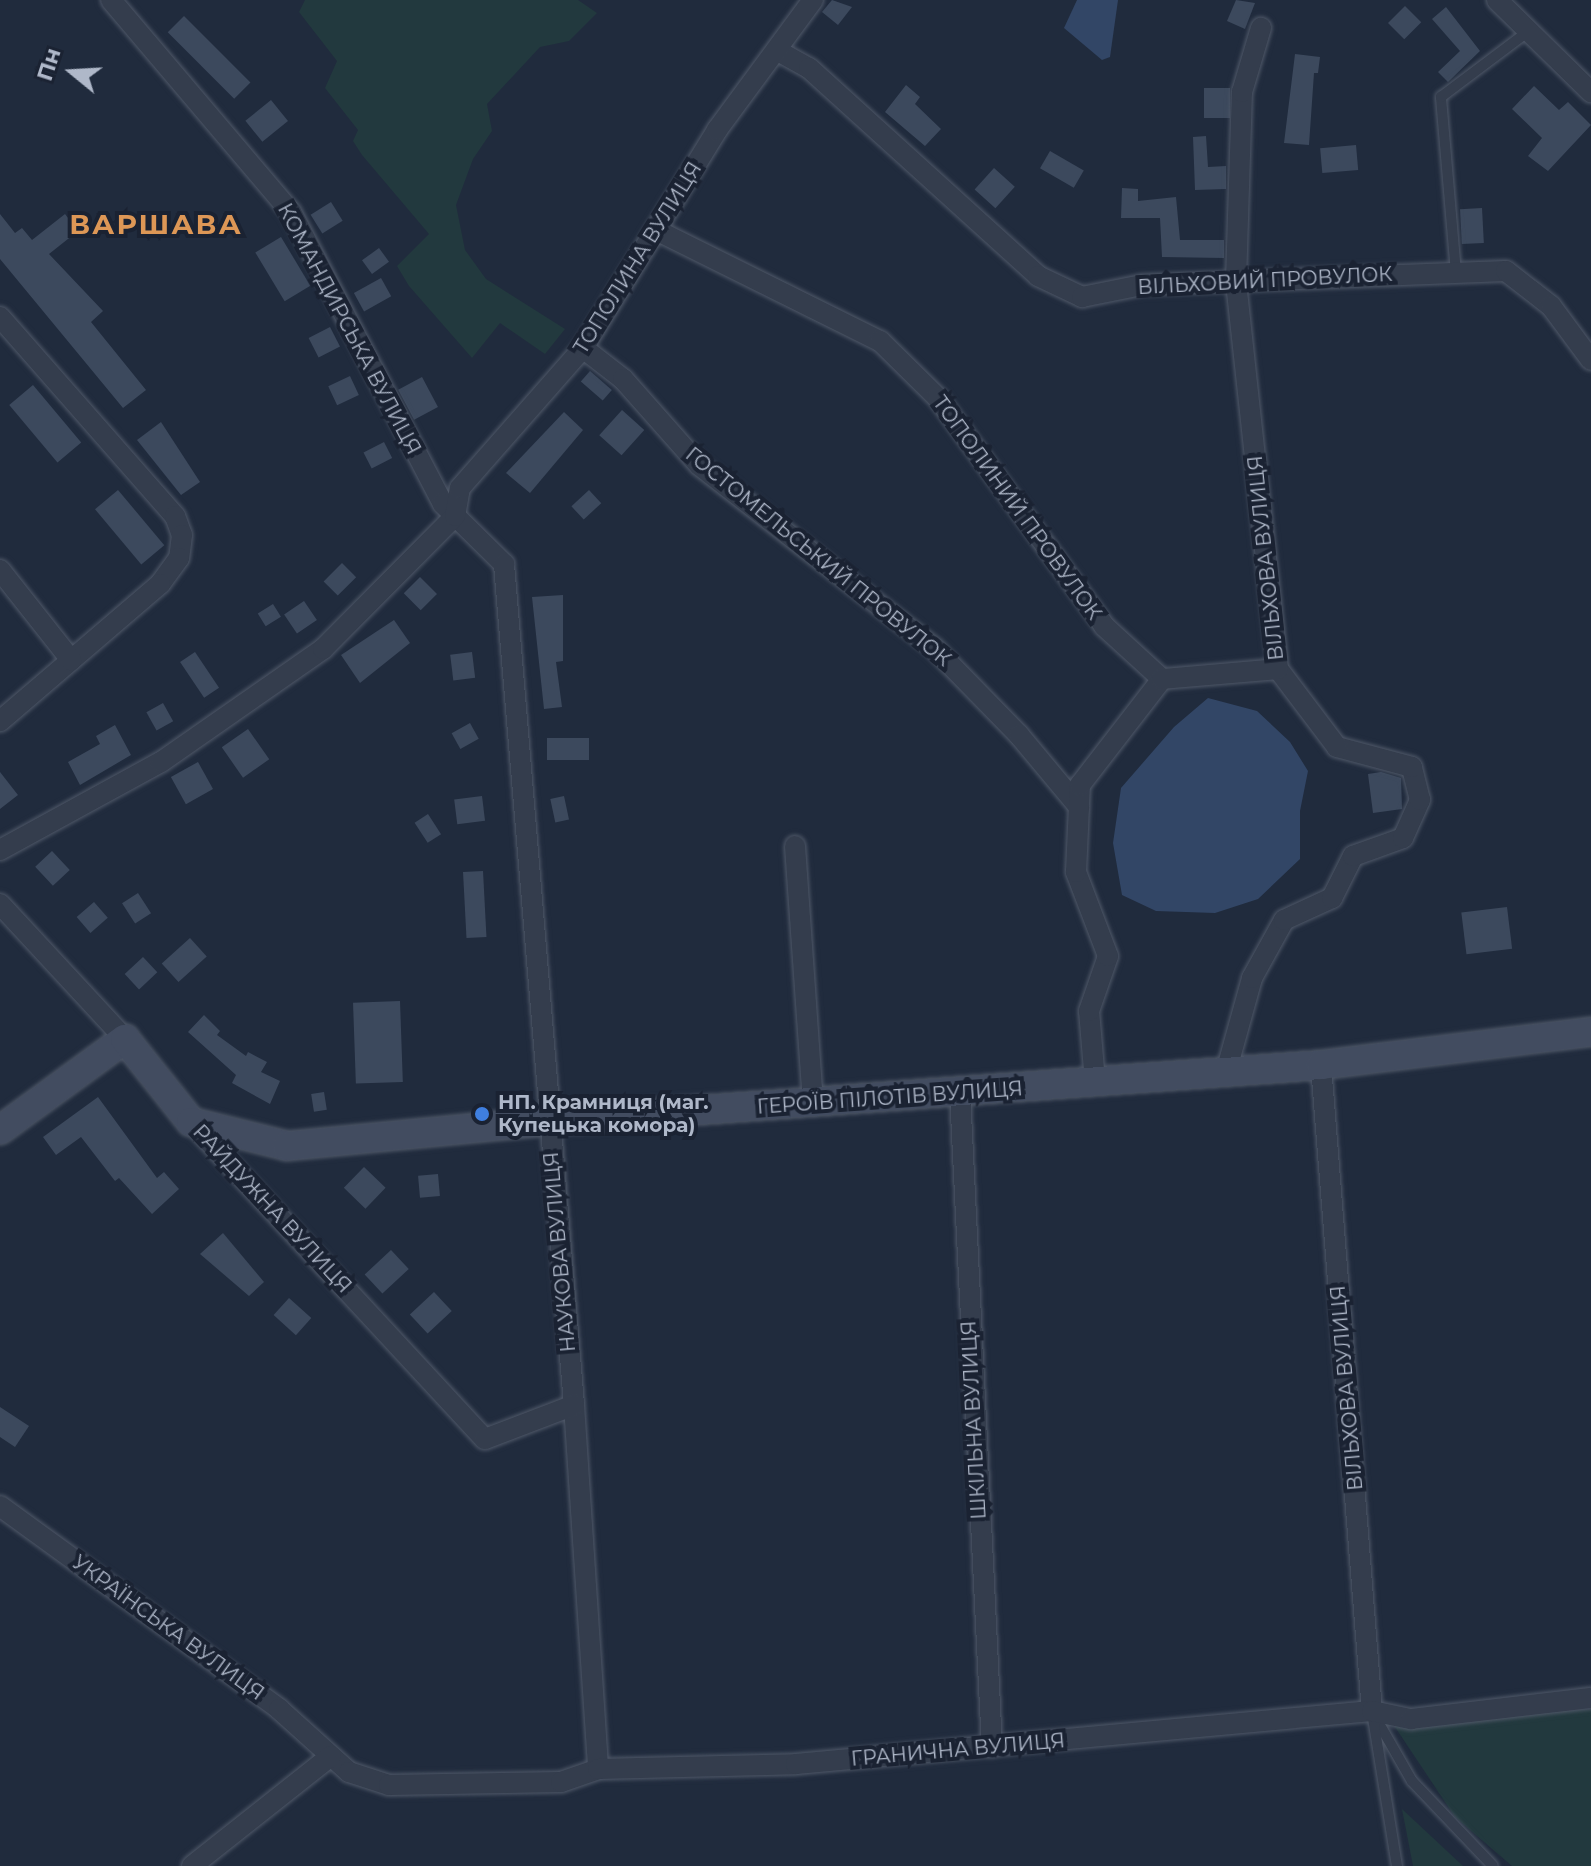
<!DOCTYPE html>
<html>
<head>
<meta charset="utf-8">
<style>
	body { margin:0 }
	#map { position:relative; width:1591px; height:1866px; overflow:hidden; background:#202b3d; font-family:Montserrat,sans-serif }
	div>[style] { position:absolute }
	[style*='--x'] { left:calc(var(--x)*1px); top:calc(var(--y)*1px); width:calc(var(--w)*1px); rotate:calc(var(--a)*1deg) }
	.green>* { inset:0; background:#22393e }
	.water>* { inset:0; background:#324666 }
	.building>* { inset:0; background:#3c495d; transform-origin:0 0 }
	.roads { filter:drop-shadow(0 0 2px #4f5868) drop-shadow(0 0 2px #4f5868) }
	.lane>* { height:10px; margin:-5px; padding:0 5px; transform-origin:5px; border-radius:5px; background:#343d4d }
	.street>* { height:20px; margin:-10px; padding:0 10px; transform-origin:10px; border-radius:10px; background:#343d4d }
	.secondary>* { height:28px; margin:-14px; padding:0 14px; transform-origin:14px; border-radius:14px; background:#424c60 }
	.dots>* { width:22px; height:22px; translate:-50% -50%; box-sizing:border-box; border:4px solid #1a2232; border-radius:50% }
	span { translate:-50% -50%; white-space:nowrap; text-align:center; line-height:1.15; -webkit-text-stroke:8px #1a2232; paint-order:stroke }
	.street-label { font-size:20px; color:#afb8c9 }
	.poi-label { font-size:20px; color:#afb8c9; font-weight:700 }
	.left { translate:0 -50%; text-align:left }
	.district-label { font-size:28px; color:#dd9756; font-weight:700; letter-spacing:2px }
	.north { position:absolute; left:32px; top:32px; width:80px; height:80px; -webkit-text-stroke:6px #1a2232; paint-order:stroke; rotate:288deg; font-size:22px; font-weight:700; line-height:32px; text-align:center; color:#afb8c9 }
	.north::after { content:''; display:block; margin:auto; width:28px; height:36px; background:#afb8c9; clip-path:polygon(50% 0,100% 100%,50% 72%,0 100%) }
</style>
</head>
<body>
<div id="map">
	<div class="green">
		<div style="clip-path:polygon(305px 0,578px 0,597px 13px,569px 41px,540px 47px,487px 104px,492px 131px,473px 159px,456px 205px,465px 250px,486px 279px,565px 329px,545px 354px,500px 323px,472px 358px,409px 286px,397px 266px,429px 234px,362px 155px,353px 141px,358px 130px,325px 88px,337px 61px,299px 12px)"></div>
		<div style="clip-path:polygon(1591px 1709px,1591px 1866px,1512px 1866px,1455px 1817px,1393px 1724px)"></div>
		<div style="clip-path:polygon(1402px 1809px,1463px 1866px,1413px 1866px)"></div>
	</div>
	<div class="water">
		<div style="clip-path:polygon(1077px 0,1118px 0,1110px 57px,1102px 60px,1064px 28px)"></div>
		<div style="clip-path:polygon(1208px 698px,1257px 711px,1290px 742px,1308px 771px,1300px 811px,1300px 859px,1258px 899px,1215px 913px,1156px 911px,1122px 895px,1113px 843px,1121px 788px,1174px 727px)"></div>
	</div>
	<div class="building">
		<div style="clip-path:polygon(832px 0,852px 7px,838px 25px,822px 12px)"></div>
		<div style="clip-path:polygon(1236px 0,1255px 3px,1245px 29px,1227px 21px)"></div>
		<div style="left:1405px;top:6px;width:23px;height:24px;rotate:45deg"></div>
		<div style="clip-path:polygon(1446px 7px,1480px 51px,1448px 82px,1438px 72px,1460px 51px,1432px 19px)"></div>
		<div style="left:184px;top:16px;width:94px;height:23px;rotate:45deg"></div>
		<div style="clip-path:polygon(1295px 54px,1320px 57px,1318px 73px,1314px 73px,1309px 145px,1284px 143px)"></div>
		<div style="clip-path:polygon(906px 85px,920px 97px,915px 104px,941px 129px,925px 146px,885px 112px)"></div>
		<div style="clip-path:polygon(1534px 86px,1559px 110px,1568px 102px,1591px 125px,1548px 171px,1528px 156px,1542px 138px,1512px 109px)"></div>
		<div style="left:1204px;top:88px;width:26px;height:30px"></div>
		<div style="left:271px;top:100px;width:27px;height:33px;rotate:51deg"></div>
		<div style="clip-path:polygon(1206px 136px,1208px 167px,1226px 166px,1226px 189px,1195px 190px,1193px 137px)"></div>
		<div style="left:1356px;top:145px;width:25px;height:36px;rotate:85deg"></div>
		<div style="left:1050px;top:151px;width:39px;height:20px;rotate:30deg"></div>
		<div style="left:994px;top:168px;width:28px;height:29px;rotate:42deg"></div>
		<div style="clip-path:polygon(1122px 188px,1138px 189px,1138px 201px,1176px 197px,1180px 240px,1224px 240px,1224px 258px,1162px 257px,1160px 218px,1121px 218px)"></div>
		<div style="left:331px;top:202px;width:22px;height:24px;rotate:58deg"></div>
		<div style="left:1482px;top:208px;width:35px;height:22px;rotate:87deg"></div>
		<div style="clip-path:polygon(0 214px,15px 233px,22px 228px,32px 240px,65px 214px,78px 231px,49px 254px,103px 311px,91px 322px,146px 390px,123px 408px,0 259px)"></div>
		<div style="left:281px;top:237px;width:57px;height:30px;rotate:59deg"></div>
		<div style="left:379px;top:248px;width:17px;height:21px;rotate:54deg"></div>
		<div style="left:381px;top:278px;width:21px;height:31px;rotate:61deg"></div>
		<div style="left:330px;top:327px;width:22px;height:24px;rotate:63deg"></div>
		<div style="left:590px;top:371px;width:29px;height:14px;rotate:41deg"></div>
		<div style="left:350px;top:376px;width:21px;height:24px;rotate:65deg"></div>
		<div style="left:422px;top:377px;width:34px;height:27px;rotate:62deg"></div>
		<div style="left:33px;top:385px;width:75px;height:31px;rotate:50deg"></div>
		<div style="left:622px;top:410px;width:30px;height:34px;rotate:42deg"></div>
		<div style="clip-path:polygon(564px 412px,583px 430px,530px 493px,506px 473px)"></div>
		<div style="clip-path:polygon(161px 422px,200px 482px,181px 495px,137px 440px)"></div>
		<div style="left:384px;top:442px;width:18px;height:23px;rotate:63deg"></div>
		<div style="left:118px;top:490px;width:72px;height:30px;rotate:50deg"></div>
		<div style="left:589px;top:490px;width:18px;height:24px;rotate:47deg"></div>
		<div style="left:342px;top:563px;width:20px;height:26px;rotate:45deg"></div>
		<div style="left:420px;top:577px;width:24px;height:23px;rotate:45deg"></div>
		<div style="clip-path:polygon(563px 595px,563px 661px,556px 662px,562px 707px,544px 709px,532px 597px)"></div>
		<div style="left:304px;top:601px;width:23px;height:24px;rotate:56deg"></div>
		<div style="left:273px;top:604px;width:15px;height:18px;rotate:58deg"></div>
		<div style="clip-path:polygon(394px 620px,410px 643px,360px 683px,341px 655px)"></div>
		<div style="left:195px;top:652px;width:43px;height:18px;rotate:56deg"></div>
		<div style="left:472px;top:652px;width:26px;height:22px;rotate:83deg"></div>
		<div style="left:163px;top:703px;width:21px;height:19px;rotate:61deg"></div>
		<div style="left:470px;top:723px;width:18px;height:21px;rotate:61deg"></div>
		<div style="clip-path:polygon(115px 725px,131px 755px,80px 785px,68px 762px,100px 744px,96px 736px)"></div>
		<div style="left:248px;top:729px;width:37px;height:32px;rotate:55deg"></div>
		<div style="left:589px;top:738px;width:22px;height:42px;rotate:90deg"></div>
		<div style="left:198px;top:762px;width:31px;height:31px;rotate:61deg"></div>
		<div style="clip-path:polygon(0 772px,18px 795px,0 809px)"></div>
		<div style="clip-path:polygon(1381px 772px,1401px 778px,1402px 809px,1373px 813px,1368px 774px)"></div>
		<div style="left:482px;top:796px;width:25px;height:28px;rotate:83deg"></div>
		<div style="left:564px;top:796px;width:24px;height:14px;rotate:78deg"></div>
		<div style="left:428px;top:814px;width:24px;height:16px;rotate:57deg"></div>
		<div style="left:52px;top:851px;width:26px;height:23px;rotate:47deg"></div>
		<div style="left:483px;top:871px;width:66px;height:20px;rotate:87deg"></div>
		<div style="left:138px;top:893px;width:24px;height:19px;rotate:57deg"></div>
		<div style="left:94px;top:902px;width:21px;height:23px;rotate:49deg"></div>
		<div style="left:1507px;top:907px;width:42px;height:46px;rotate:83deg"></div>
		<div style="left:190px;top:938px;width:25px;height:38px;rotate:48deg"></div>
		<div style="left:143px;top:957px;width:21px;height:25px;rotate:47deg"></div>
		<div style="left:400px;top:1001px;width:81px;height:47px;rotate:88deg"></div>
		<div style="clip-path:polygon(204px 1015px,220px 1031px,217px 1035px,246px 1056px,248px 1052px,267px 1062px,261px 1072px,280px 1081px,270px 1104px,232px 1083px,236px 1075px,188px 1032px)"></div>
		<div style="left:324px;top:1092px;width:18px;height:13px;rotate:81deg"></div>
		<div style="clip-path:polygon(98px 1097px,157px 1178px,164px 1172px,179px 1189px,152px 1214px,119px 1178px,115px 1181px,81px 1137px,56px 1155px,43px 1137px)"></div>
		<div style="left:364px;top:1167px;width:30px;height:29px;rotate:44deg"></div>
		<div style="left:438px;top:1174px;width:22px;height:20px;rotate:85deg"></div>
		<div style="clip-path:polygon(223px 1233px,264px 1282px,249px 1296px,200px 1254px)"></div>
		<div style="left:391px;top:1250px;width:26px;height:36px;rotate:47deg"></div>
		<div style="left:434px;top:1292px;width:26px;height:33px;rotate:47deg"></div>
		<div style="left:289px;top:1298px;width:30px;height:23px;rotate:42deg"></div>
		<div style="clip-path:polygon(0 1407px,29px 1426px,15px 1447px,0 1437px)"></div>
	</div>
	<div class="roads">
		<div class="lane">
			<div style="--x:1456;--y:273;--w:177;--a:-94.9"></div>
			<div style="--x:1441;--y:97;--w:111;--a:-37"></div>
			<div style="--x:1373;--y:1713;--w:78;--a:60.2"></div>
			<div style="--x:1412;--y:1781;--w:117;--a:46.4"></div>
			<div style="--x:1373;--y:1718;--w:150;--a:80.8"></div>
		</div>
		<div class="street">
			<div style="--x:111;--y:0;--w:278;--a:49.7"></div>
			<div style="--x:291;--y:212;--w:329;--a:62.5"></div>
			<div style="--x:443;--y:504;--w:86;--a:44.5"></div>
			<div style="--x:504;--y:564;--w:844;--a:85.24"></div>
			<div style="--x:574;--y:1405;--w:365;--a:86.2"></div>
			<div style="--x:1497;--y:0;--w:132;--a:44.4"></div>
			<div style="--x:778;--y:51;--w:35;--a:29"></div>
			<div style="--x:809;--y:68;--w:309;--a:42.2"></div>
			<div style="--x:1038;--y:276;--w:49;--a:25.5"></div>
			<div style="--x:1082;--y:297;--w:61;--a:-11.3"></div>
			<div style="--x:1142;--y:285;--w:364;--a:-2.2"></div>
			<div style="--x:1506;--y:271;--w:57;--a:37.9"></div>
			<div style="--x:1551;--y:306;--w:67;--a:53.5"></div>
			<div style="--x:658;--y:231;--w:248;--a:26.4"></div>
			<div style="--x:880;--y:341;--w:81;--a:44.5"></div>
			<div style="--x:938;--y:398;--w:282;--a:53.9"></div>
			<div style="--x:1104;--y:626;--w:79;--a:42.4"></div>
			<div style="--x:0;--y:317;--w:265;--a:48.7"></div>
			<div style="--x:175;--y:516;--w:20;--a:70"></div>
			<div style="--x:182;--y:535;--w:23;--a:97"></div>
			<div style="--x:179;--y:558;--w:32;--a:126"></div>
			<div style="--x:160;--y:584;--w:211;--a:139.4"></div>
			<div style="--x:583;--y:348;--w:51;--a:37.8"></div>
			<div style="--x:623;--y:379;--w:115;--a:48.5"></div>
			<div style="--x:699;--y:465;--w:299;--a:37.9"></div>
			<div style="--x:935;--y:649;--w:120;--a:45.7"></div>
			<div style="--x:1019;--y:735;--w:94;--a:50.2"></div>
			<div style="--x:0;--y:570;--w:115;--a:51.7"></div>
			<div style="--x:795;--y:846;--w:259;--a:86"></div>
			<div style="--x:0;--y:850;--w:183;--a:-28.7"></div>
			<div style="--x:161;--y:762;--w:198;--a:-34.9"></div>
			<div style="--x:323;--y:649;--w:187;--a:-45.2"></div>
			<div style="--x:455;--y:516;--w:28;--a:-80"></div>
			<div style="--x:460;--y:488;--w:186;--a:-48.7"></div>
			<div style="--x:583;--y:348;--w:256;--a:-58.4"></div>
			<div style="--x:717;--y:130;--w:162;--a:-53.6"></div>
			<div style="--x:0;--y:904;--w:184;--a:47.2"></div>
			<div style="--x:1321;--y:1065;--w:648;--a:85.49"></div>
			<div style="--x:1226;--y:1072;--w:98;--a:-74.5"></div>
			<div style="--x:1252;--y:978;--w:66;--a:-61.1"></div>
			<div style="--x:1284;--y:920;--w:53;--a:-24.6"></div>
			<div style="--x:1332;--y:898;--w:47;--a:-63.4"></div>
			<div style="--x:1353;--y:856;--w:53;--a:-19.8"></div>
			<div style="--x:1403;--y:838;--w:42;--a:-65.9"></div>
			<div style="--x:1420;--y:800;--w:34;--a:-104"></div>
			<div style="--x:1412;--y:767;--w:78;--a:-165.1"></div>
			<div style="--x:1337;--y:747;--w:98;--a:-127.1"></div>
			<div style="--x:1278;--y:669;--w:390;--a:-96.2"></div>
			<div style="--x:1236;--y:281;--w:189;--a:-88.2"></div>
			<div style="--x:1242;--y:92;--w:67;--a:-73.5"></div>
			<div style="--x:1095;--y:1082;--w:71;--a:-94.8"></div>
			<div style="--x:1089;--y:1011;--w:58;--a:-70.9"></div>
			<div style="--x:1108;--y:956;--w:90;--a:-110.9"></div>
			<div style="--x:1076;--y:872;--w:87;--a:-87.4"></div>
			<div style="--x:1080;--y:785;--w:134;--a:-52.3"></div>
			<div style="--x:1162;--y:679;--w:116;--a:-4.9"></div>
			<div style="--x:960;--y:1093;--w:655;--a:87.2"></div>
			<div style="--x:191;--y:1122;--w:432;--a:47.2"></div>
			<div style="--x:485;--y:1439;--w:95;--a:-20.9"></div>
			<div style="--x:0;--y:1506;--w:345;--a:36"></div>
			<div style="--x:279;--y:1709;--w:94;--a:42"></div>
			<div style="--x:349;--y:1772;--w:42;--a:18"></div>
			<div style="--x:389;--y:1785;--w:172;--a:-1"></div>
			<div style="--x:561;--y:1782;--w:39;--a:-19"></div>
			<div style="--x:598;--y:1769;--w:198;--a:-1.4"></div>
			<div style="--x:796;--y:1764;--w:578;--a:-5.26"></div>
			<div style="--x:1372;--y:1711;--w:40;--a:12"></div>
			<div style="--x:1411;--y:1719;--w:181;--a:-6.7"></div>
			<div style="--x:192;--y:1866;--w:177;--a:-38.4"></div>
		</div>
		<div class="secondary">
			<div style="--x:0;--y:1130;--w:155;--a:-36.1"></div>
			<div style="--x:125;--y:1039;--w:106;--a:51.5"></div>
			<div style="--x:191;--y:1122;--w:99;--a:14"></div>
			<div style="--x:287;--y:1146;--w:263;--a:-5.5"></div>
			<div style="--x:549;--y:1121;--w:774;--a:-4.15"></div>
			<div style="--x:1321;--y:1065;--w:272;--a:-7"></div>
		</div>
	</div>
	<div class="dots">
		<div style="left:482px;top:1114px;background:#3f7fe0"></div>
	</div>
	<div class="street-label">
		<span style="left:638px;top:258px;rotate:-58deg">ТОПОЛИНА ВУЛИЦЯ</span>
		<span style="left:1265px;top:281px;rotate:-3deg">ВІЛЬХОВИЙ ПРОВУЛОК</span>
		<span style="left:349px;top:329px;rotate:62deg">КОМАНДИРСЬКА ВУЛИЦЯ</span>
		<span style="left:1017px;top:508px;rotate:54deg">ТОПОЛИНИЙ ПРОВУЛОК</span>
		<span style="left:818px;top:557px;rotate:39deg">ГОСТОМЕЛЬСЬКИЙ ПРОВУЛОК</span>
		<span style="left:1266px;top:558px;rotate:-96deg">ВІЛЬХОВА ВУЛИЦЯ</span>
		<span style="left:890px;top:1098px;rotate:-4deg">ГЕРОЇВ ПІЛОТІВ ВУЛИЦЯ</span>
		<span style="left:272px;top:1209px;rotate:47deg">РАЙДУЖНА ВУЛИЦЯ</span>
		<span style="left:560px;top:1252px;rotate:-95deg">НАУКОВА ВУЛИЦЯ</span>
		<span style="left:1347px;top:1388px;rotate:-95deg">ВІЛЬХОВА ВУЛИЦЯ</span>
		<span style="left:974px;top:1420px;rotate:-93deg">ШКІЛЬНА ВУЛИЦЯ</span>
		<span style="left:168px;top:1628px;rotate:36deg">УКРАЇНСЬКА ВУЛИЦЯ</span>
		<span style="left:958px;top:1750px;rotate:-5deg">ГРАНИЧНА ВУЛИЦЯ</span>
	</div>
	<div class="poi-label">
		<span class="left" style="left:498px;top:1114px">НП. Крамниця (маг.<br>Купецька комора)</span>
	</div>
	<div class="district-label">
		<span style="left:156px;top:224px">ВАРШАВА</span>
	</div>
	<div class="north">Пн</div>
</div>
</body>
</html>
